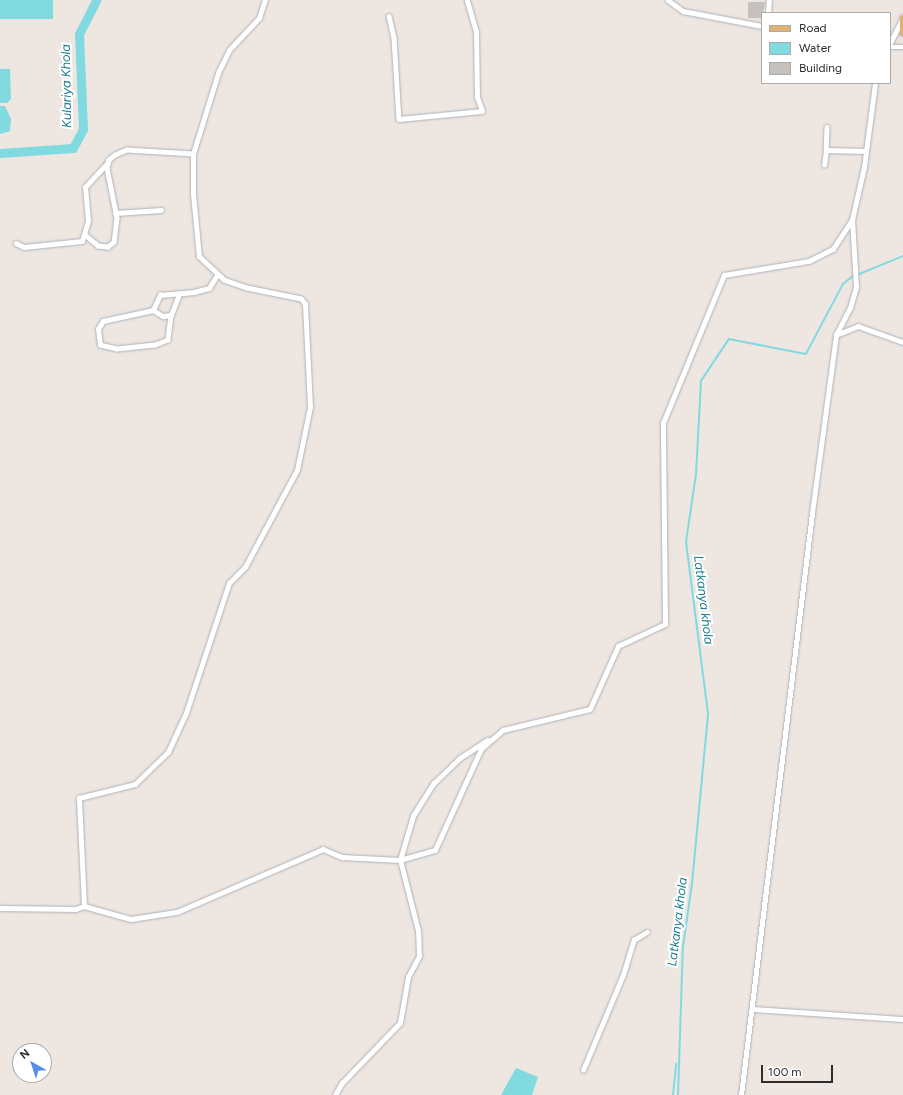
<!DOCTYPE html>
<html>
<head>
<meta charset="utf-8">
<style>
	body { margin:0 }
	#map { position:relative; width:903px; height:1095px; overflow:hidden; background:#ede6e1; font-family:Figtree,sans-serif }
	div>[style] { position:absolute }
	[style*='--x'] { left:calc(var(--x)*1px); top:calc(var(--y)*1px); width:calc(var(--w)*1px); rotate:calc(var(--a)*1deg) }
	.water>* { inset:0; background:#82dae1; transform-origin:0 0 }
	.stream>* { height:1.5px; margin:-0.75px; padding:0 0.75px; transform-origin:0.75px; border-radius:0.75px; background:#82dae1 }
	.river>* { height:9px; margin:-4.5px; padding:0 4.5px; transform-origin:4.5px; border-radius:4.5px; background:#82dae1 }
	.building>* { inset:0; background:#c6c1bc }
	.roads { filter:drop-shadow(0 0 1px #aeb2b7) drop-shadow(0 0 1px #aeb2b7) }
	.minor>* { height:4.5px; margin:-2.25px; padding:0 2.25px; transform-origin:2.25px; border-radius:2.25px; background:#fff }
	.primary>* { height:7px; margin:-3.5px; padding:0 3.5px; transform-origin:3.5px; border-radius:3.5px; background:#e1b173 }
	span { translate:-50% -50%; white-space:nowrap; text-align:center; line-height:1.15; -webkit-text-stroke:4px #fff; paint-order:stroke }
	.water-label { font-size:13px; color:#1f7f8f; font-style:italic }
	.legend { position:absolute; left:761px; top:12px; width:130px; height:72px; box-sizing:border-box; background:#fff; border:1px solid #ababab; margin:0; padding:5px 7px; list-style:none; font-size:12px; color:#2d2d2d }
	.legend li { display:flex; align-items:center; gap:8px; height:20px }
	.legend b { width:20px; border:1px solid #ababab }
	.north { position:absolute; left:12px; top:1043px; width:40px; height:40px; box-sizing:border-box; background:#fff; border:1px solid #ababab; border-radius:50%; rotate:321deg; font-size:11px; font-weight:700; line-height:16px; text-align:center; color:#2d2d2d }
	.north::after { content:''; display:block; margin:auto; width:14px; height:18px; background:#578de5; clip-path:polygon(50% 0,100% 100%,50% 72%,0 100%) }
	.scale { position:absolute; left:761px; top:1065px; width:72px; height:18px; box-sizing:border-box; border:2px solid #2d2d2d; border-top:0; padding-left:5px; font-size:12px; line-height:14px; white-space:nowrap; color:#2d2d2d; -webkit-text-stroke:3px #fff; paint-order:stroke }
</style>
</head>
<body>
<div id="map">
	<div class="water">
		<div style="left:0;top:0;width:53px;height:19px"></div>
		<div style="clip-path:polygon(0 69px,10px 69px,11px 99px,7px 103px,0 103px)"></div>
		<div style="clip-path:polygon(0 106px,5px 106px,11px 119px,10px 131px,0 134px)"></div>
		<div style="clip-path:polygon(516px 1068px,538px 1077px,532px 1095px,501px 1095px)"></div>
	</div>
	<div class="stream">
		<div style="--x:857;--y:275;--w:50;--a:-22.4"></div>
		<div style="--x:673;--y:1095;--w:31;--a:-84"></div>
		<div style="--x:678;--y:1095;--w:148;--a:-88.1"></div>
		<div style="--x:683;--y:947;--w:64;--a:-81.9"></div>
		<div style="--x:692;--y:884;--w:171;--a:-84.6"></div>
		<div style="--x:708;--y:714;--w:173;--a:-97.3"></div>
		<div style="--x:686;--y:542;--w:69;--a:-81.6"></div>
		<div style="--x:696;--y:474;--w:93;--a:-86.9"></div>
		<div style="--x:701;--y:381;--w:50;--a:-56.3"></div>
		<div style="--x:729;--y:339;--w:78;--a:11"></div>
		<div style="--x:806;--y:354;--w:79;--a:-62.1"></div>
		<div style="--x:843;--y:284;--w:13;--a:-39"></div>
	</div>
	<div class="river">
		<div style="--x:0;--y:153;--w:73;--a:-3.9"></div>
		<div style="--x:73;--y:148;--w:21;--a:-62"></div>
		<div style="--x:83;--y:129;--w:95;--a:-92.4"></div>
		<div style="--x:79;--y:34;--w:38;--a:-63"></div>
	</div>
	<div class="building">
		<div style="clip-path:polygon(748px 2px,765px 2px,762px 18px,748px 18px)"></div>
	</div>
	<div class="roads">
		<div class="minor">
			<div style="--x:668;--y:0;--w:19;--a:36"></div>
			<div style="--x:683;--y:11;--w:80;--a:10.8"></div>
			<div style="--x:768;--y:13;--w:13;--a:-86"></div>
			<div style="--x:389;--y:16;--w:23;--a:77"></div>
			<div style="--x:394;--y:38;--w:81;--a:86.5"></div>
			<div style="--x:399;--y:119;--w:83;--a:-5.5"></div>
			<div style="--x:482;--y:111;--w:15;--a:-110"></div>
			<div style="--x:477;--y:97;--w:65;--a:-90.9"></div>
			<div style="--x:476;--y:32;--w:33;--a:-106"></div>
			<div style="--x:890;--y:43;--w:29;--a:-63"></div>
			<div style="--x:890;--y:47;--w:13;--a:0"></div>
			<div style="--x:827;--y:127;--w:23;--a:92"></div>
			<div style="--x:826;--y:150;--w:40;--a:1.4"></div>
			<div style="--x:193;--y:154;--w:85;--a:-72.8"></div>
			<div style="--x:218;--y:73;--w:25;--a:-64"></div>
			<div style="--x:229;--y:50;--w:44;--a:-46.8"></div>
			<div style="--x:259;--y:18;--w:19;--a:-72"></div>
			<div style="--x:824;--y:165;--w:15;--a:-82"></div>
			<div style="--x:115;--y:213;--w:46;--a:-3.7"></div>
			<div style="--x:16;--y:243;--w:9;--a:27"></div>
			<div style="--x:24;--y:247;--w:58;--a:-5.9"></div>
			<div style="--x:82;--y:241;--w:21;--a:-73"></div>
			<div style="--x:88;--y:221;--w:34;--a:-95"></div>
			<div style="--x:85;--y:187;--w:33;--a:-47"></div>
			<div style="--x:153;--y:310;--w:12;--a:31"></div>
			<div style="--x:163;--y:316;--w:8;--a:-7"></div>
			<div style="--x:171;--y:315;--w:25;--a:97"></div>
			<div style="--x:168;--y:340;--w:14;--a:159"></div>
			<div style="--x:155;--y:345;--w:38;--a:174"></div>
			<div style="--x:117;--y:349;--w:17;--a:-167"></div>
			<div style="--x:100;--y:345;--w:16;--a:-97"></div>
			<div style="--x:98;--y:329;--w:9;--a:-58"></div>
			<div style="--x:103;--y:321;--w:51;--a:-12.4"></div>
			<div style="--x:153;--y:310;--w:17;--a:-65"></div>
			<div style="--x:160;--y:295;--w:34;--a:-5"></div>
			<div style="--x:194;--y:292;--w:16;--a:-15"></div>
			<div style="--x:209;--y:288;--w:15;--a:-58"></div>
			<div style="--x:171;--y:315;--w:22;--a:-69"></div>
			<div style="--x:836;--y:335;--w:24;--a:-22"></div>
			<div style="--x:858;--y:326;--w:48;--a:19.6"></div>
			<div style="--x:84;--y:906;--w:108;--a:-92.7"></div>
			<div style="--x:79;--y:798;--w:58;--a:-14"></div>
			<div style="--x:135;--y:784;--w:46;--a:-44.1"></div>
			<div style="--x:168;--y:752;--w:43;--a:-65.2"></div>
			<div style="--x:186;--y:713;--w:137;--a:-71.7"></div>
			<div style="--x:229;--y:583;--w:23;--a:-45"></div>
			<div style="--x:245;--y:567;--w:110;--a:-61.8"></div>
			<div style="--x:297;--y:470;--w:64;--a:-78.3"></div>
			<div style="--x:310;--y:407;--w:103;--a:-92.8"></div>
			<div style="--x:305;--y:304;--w:6;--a:-129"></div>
			<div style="--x:301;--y:299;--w:55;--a:-168.5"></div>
			<div style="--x:247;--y:288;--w:24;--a:-161"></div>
			<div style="--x:224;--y:280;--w:34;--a:-137"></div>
			<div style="--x:199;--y:257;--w:64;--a:-95.4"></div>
			<div style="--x:193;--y:193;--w:39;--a:-90"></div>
			<div style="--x:193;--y:154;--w:66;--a:-176.5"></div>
			<div style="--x:127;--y:150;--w:13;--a:157"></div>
			<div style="--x:115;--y:155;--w:8;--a:140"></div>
			<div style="--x:109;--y:160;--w:8;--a:104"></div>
			<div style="--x:107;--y:168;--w:51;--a:78.7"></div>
			<div style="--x:117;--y:218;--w:24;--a:97"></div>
			<div style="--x:114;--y:242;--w:8;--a:140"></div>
			<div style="--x:108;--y:247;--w:10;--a:-174"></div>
			<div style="--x:98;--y:246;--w:17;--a:-140"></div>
			<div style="--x:0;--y:908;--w:76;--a:0.8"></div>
			<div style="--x:76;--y:909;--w:9;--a:-21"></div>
			<div style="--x:84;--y:906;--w:49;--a:15.5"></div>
			<div style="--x:131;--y:919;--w:47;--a:-8.7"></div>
			<div style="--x:177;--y:912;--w:159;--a:-23.3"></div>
			<div style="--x:323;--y:849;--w:21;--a:23"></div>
			<div style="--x:342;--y:857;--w:58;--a:3"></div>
			<div style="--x:400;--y:860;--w:36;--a:-16"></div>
			<div style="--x:435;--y:850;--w:111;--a:-65.5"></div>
			<div style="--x:481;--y:749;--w:29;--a:-41"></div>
			<div style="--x:503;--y:730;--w:89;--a:-13.6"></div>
			<div style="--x:590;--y:709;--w:69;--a:-66"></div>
			<div style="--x:618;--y:646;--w:52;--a:-25.1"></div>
			<div style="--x:665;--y:624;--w:201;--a:-90.6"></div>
			<div style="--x:663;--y:423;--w:160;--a:-67.6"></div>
			<div style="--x:724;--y:275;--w:86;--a:-9.4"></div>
			<div style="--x:809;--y:261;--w:27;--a:-27"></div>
			<div style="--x:833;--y:249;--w:35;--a:-57"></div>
			<div style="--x:752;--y:1009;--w:151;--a:3.8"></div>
			<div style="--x:583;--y:1070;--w:103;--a:-67.2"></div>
			<div style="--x:623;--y:975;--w:37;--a:-73"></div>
			<div style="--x:634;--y:940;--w:15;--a:-32"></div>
			<div style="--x:335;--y:1095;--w:14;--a:-60"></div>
			<div style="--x:342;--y:1083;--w:83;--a:-46"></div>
			<div style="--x:400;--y:1023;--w:47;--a:-80.1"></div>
			<div style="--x:408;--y:977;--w:24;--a:-62"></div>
			<div style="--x:419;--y:956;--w:25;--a:-92"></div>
			<div style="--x:418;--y:931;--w:73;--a:-104.2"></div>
			<div style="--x:400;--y:860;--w:46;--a:-73.5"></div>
			<div style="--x:413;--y:816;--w:39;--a:-58"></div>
			<div style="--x:434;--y:783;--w:36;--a:-44"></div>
			<div style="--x:460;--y:758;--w:33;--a:-33"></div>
			<div style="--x:741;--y:1095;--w:586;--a:-83.04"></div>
			<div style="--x:812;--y:513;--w:180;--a:-82.3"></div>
			<div style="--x:836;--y:335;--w:30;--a:-63"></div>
			<div style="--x:850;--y:308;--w:22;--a:-74"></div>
			<div style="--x:856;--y:287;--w:67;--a:-93.4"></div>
			<div style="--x:852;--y:220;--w:54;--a:-77.2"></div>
			<div style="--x:864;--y:167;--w:85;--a:-82.5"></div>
		</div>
		<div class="primary">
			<div style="--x:903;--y:18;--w:14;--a:90"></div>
		</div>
	</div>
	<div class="water-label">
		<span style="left:67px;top:86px;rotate:-91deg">Kulariya Khola</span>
		<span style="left:703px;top:600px;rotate:83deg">Latkanya khola</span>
		<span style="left:678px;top:922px;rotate:-83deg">Latkanya khola</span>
	</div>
	<ul class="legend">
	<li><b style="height:5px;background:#e1b173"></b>Road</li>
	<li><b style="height:11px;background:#82dae1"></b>Water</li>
	<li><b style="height:11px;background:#c6c1bc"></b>Building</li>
	</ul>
	<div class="north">N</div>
	<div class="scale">100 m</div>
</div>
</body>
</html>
